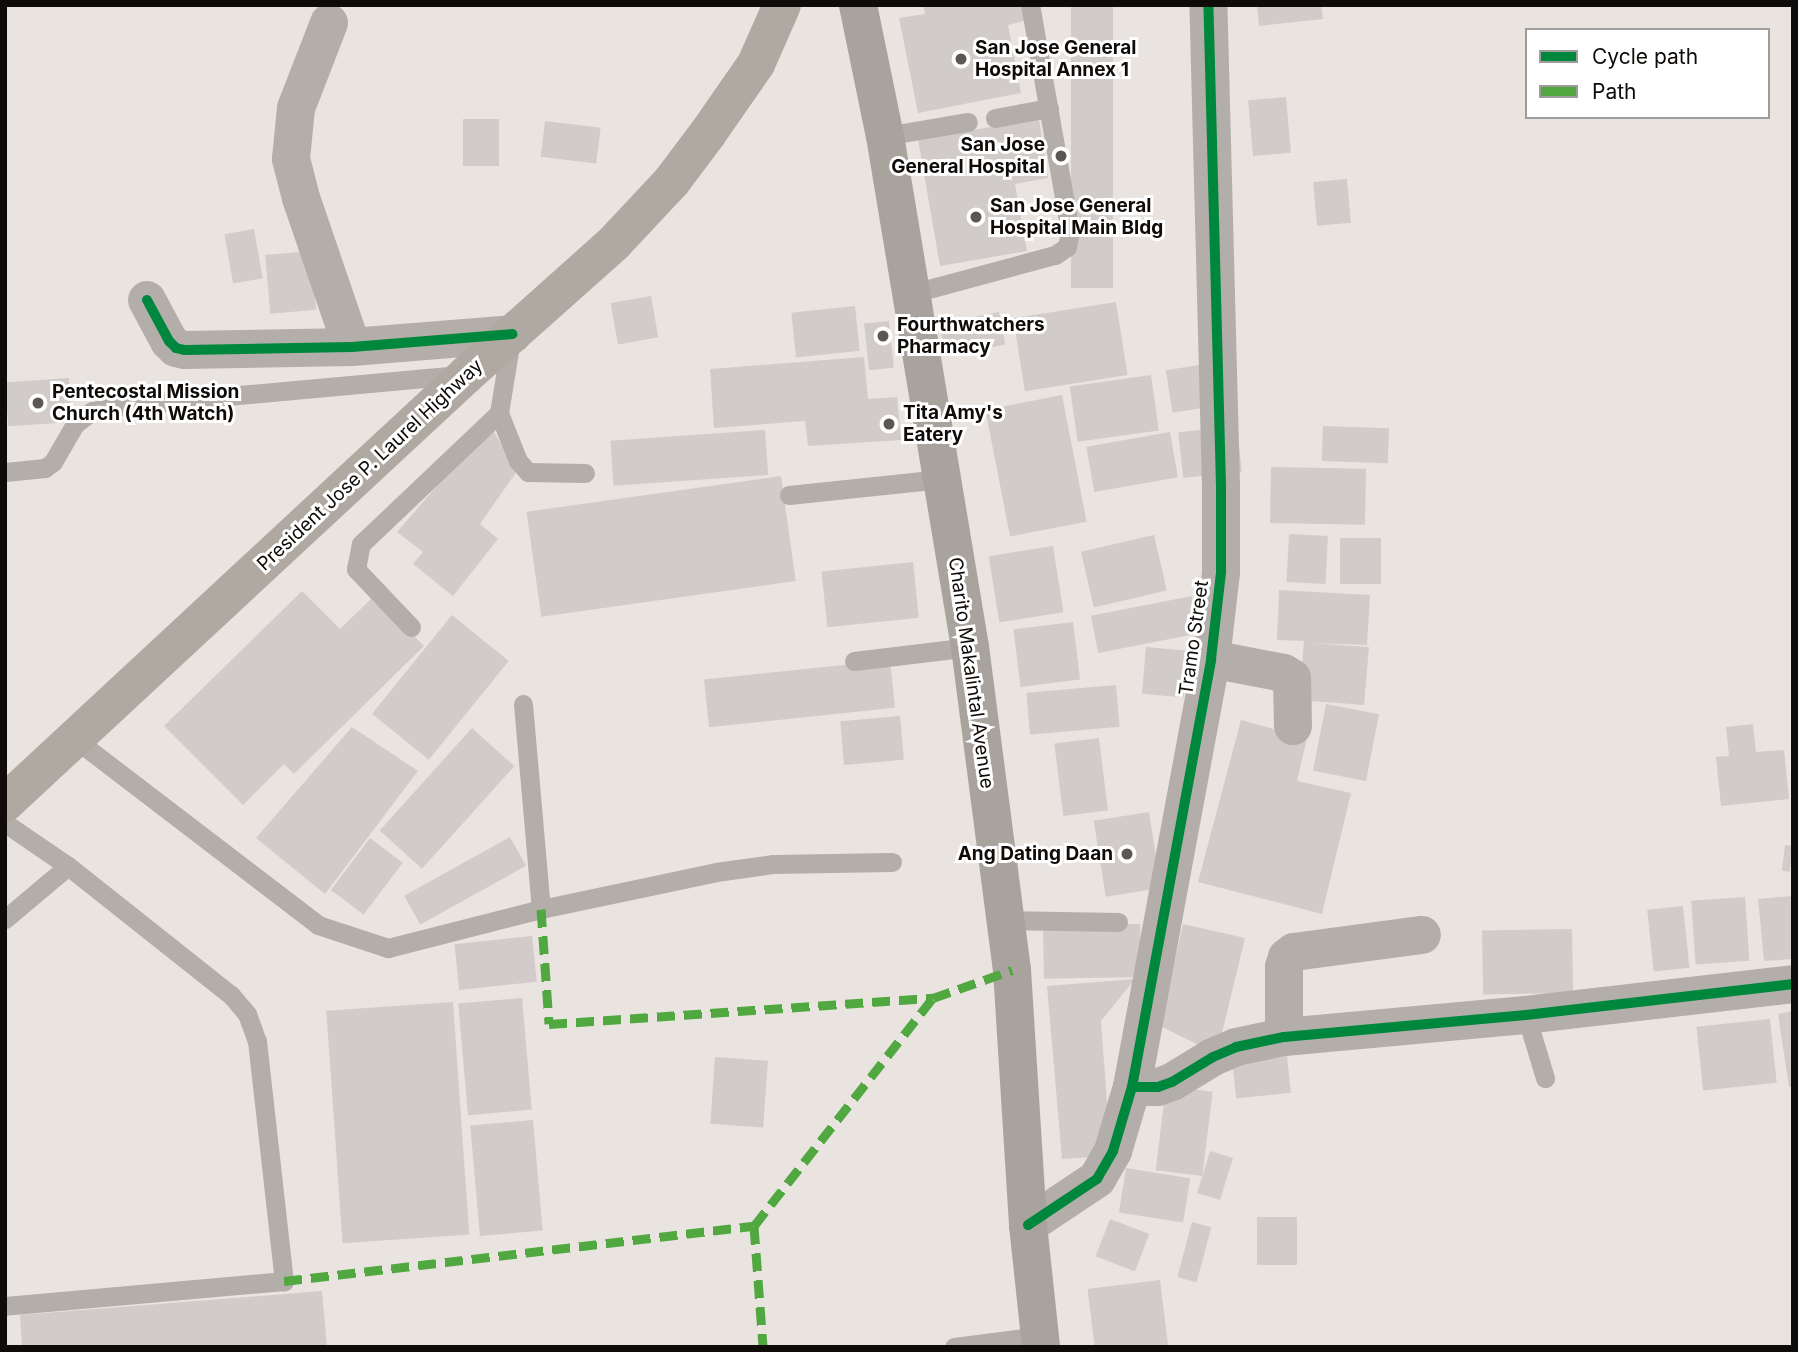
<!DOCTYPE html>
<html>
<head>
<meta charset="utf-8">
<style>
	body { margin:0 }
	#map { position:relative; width:1798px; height:1352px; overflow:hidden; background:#e9e4df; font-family:Inter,sans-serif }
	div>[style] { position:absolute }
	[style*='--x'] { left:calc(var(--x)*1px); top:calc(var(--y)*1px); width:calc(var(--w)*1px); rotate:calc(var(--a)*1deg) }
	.building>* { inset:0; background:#d1ccc9; transform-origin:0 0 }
	.service>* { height:19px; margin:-9.5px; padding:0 9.5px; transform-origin:9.5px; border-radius:9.5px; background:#b3aea9 }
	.minor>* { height:38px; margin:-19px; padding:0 19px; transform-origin:19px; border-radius:19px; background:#b3aea9 }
	.secondary>* { height:38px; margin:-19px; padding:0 19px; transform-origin:19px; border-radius:19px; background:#a9a39d }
	.trunk>* { height:38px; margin:-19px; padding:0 19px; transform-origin:19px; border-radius:19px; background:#b0a9a2 }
	.quiet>* { height:9px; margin-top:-4.5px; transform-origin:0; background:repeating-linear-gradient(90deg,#51a841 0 18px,transparent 0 27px) }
	.cycleway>* { height:10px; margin:-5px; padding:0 5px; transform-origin:5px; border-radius:5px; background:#00873e }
	.dots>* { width:19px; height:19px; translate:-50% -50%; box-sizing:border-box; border:4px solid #fff; border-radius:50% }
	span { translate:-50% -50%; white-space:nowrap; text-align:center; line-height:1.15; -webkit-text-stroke:6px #fff; paint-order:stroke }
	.poi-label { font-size:19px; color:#0e0b08; font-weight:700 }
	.left { translate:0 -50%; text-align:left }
	.right { translate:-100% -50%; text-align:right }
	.street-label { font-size:19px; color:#0e0b08 }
	.frame { position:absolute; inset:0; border:7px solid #0e0b08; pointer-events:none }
	.legend { position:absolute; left:1525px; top:28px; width:245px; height:91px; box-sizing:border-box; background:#fff; border:2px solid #9f9d9c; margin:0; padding:9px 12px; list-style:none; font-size:21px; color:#0e0b08 }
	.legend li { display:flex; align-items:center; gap:14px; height:35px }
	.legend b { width:35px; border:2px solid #9f9d9c }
</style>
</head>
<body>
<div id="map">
	<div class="building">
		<div style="clip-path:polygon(923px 5px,1025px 5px,1028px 20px,1008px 25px,1021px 93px,918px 113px,899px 18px,925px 14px)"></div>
		<div style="left:1071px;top:5px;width:42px;height:283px"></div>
		<div style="clip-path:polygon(1257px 5px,1321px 5px,1323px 19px,1259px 26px)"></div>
		<div style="left:1286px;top:97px;width:56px;height:38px;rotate:85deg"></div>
		<div style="left:463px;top:119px;width:36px;height:47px"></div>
		<div style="clip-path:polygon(1039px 119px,1048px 178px,1015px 184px,1027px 251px,940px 266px,918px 139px)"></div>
		<div style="left:545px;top:121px;width:56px;height:36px;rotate:7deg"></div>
		<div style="left:1347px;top:179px;width:44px;height:34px;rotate:85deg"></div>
		<div style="left:254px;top:229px;width:50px;height:30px;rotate:80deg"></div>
		<div style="left:311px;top:251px;width:59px;height:46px;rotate:85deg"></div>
		<div style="left:651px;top:296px;width:42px;height:41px;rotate:80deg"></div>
		<div style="left:1116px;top:302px;width:74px;height:104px;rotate:81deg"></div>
		<div style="left:855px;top:306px;width:45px;height:64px;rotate:84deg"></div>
		<div style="left:999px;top:312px;width:33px;height:61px;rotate:79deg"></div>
		<div style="left:889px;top:321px;width:47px;height:25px;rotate:84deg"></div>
		<div style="clip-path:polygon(864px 357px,868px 399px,897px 397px,901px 440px,808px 446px,805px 421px,714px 428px,710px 369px)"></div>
		<div style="left:1231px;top:360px;width:43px;height:66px;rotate:81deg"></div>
		<div style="left:1151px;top:375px;width:56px;height:82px;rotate:82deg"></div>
		<div style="left:69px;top:378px;width:44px;height:64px;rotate:86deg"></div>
		<div style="left:1062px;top:395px;width:129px;height:78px;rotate:79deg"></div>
		<div style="clip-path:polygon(490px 425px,517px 471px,480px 524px,498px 539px,453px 596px,413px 564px,423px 552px,397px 532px)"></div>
		<div style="left:1237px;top:426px;width:46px;height:59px;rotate:84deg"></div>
		<div style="left:1323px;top:426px;width:66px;height:35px;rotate:2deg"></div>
		<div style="left:765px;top:430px;width:45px;height:155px;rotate:86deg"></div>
		<div style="left:1170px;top:432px;width:46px;height:85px;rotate:80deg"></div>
		<div style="left:1271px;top:467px;width:95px;height:56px;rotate:1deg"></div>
		<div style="left:781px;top:476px;width:106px;height:257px;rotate:82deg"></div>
		<div style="left:1289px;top:534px;width:39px;height:48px;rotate:3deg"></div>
		<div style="left:1154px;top:535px;width:57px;height:75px;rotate:77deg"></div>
		<div style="left:1340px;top:538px;width:41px;height:46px"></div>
		<div style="left:1053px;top:546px;width:67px;height:65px;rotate:81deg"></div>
		<div style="left:913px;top:562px;width:56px;height:92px;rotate:84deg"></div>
		<div style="clip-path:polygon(1279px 590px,1370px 595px,1367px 645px,1309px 643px,1369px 647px,1364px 705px,1299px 700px,1304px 641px,1277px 640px)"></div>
		<div style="clip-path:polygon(302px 591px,340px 629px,374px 596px,424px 646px,294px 774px,284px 764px,243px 805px,164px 726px)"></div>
		<div style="left:1192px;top:596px;width:38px;height:103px;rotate:79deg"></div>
		<div style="left:452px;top:615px;width:73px;height:127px;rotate:39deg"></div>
		<div style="left:1073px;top:622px;width:58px;height:60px;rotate:83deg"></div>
		<div style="left:1146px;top:647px;width:42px;height:47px;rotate:5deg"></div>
		<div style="left:890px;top:660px;width:48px;height:187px;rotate:84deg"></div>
		<div style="left:1116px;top:685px;width:42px;height:90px;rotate:85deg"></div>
		<div style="left:1326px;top:704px;width:54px;height:68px;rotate:11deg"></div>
		<div style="left:900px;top:716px;width:44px;height:60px;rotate:85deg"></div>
		<div style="clip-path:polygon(1241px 720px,1307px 738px,1297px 781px,1351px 793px,1322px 914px,1198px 882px)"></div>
		<div style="clip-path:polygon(1753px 724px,1756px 752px,1784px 750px,1789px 799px,1721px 806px,1716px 757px,1729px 756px,1726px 727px)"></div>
		<div style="clip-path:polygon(352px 727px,418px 771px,325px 894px,256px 838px)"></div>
		<div style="left:472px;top:728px;width:57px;height:138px;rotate:42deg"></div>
		<div style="left:1099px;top:738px;width:73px;height:45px;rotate:83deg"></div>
		<div style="left:1149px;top:812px;width:77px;height:56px;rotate:81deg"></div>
		<div style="left:510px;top:837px;width:33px;height:121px;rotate:61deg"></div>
		<div style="left:370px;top:838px;width:41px;height:65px;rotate:37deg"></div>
		<div style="left:1785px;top:845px;width:8px;height:26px;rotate:7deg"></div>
		<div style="clip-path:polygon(1793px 896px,1793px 959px,1764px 961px,1758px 899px)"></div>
		<div style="left:1745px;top:897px;width:64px;height:54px;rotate:86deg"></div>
		<div style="left:1683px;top:906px;width:62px;height:36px;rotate:84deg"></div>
		<div style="left:1140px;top:924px;width:53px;height:97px;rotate:89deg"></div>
		<div style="clip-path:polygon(1183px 924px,1245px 938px,1217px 1054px,1160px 1026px)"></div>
		<div style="left:1572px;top:929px;width:64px;height:90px;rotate:89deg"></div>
		<div style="left:532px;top:936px;width:46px;height:78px;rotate:84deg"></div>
		<div style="clip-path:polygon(1135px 979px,1101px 1021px,1111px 1156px,1062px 1159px,1047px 986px)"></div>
		<div style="left:522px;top:998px;width:112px;height:64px;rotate:85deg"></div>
		<div style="left:453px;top:1002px;width:233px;height:127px;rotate:86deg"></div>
		<div style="clip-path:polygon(1793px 1011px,1793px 1087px,1789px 1087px,1778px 1014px)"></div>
		<div style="left:1770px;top:1019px;width:64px;height:74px;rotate:84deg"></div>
		<div style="left:1287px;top:1056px;width:37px;height:55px;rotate:84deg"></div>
		<div style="left:715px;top:1057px;width:53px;height:67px;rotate:4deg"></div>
		<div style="left:1166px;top:1086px;width:47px;height:85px;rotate:7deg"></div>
		<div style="left:533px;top:1120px;width:111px;height:63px;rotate:85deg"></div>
		<div style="left:1210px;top:1151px;width:24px;height:44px;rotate:17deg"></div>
		<div style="left:1126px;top:1168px;width:65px;height:45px;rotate:9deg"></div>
		<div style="left:1257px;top:1217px;width:40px;height:48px"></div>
		<div style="left:1110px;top:1219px;width:42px;height:40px;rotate:21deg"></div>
		<div style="left:1192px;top:1222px;width:20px;height:57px;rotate:15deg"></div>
		<div style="left:1160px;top:1280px;width:66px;height:73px;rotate:83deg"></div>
		<div style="clip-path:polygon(322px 1291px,327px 1347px,22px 1347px,20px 1315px)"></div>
	</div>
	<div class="service">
		<div style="--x:995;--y:118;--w:55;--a:-10.5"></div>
		<div style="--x:885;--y:136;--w:84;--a:-9.6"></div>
		<div style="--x:910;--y:294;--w:150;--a:-15.1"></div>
		<div style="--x:1055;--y:255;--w:14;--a:-34"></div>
		<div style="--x:1067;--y:247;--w:16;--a:-79"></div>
		<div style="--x:1070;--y:231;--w:230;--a:-100"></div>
		<div style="--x:511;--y:339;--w:75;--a:99.2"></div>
		<div style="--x:499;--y:413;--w:52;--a:68.4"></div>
		<div style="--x:518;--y:461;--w:15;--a:48"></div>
		<div style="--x:528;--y:472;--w:57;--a:1"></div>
		<div style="--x:5;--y:472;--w:40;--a:-5.7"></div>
		<div style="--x:45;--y:468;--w:10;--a:-37"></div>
		<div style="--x:53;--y:462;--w:44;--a:-59.9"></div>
		<div style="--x:75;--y:424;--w:21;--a:-37"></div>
		<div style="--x:92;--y:411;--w:26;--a:-11"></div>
		<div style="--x:118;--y:406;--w:343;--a:-5.2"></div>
		<div style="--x:789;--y:495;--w:153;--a:-6"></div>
		<div style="--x:411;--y:627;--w:80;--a:-133.5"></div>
		<div style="--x:356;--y:569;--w:25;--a:-79"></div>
		<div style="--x:361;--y:544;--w:190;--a:-43.5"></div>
		<div style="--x:854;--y:661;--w:117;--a:-6.9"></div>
		<div style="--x:523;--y:704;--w:206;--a:85"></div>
		<div style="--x:75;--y:739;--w:306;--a:37.4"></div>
		<div style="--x:318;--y:925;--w:74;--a:18.2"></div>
		<div style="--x:388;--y:948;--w:158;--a:-14.3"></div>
		<div style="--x:541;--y:909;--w:179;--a:-11.9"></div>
		<div style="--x:716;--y:872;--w:58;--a:-8"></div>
		<div style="--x:773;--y:864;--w:119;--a:-1"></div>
		<div style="--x:5;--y:823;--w:76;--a:34.3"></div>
		<div style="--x:68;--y:866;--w:208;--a:38.4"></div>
		<div style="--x:231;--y:995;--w:25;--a:50"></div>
		<div style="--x:247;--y:1014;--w:29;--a:70"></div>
		<div style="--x:257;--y:1041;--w:242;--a:83.6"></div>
		<div style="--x:284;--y:1281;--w:280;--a:174.9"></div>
		<div style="--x:5;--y:919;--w:82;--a:-40.1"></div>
		<div style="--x:1005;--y:920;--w:113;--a:1"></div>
		<div style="--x:1526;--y:1015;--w:66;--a:73.2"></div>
		<div style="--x:954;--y:1347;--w:87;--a:-7.3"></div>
	</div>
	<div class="minor">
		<div style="--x:329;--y:23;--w:91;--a:111.2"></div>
		<div style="--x:296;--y:108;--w:51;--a:95.6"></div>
		<div style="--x:291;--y:159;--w:40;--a:75.6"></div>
		<div style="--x:301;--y:198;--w:157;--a:71.1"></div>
		<div style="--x:147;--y:300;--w:47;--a:61.8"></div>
		<div style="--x:169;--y:341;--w:10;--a:45"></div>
		<div style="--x:176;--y:348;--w:9;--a:13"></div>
		<div style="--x:185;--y:350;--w:167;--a:-1"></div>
		<div style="--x:352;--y:347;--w:161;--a:-4.6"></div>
		<div style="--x:1211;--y:659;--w:74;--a:10.9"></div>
		<div style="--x:1284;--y:673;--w:9;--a:32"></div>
		<div style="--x:1292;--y:678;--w:48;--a:88.8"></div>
		<div style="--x:1284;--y:1037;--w:70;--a:-90"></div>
		<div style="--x:1284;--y:967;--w:10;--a:-73"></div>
		<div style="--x:1287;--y:957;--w:9;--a:-36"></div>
		<div style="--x:1294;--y:952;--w:129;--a:-7.6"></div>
		<div style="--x:1132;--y:1087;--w:26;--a:0"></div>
		<div style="--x:1158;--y:1087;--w:15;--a:-20"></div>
		<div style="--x:1172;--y:1082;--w:48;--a:-31.4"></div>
		<div style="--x:1213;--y:1057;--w:25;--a:-23"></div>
		<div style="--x:1236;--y:1047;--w:49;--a:-11.8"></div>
		<div style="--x:1284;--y:1037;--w:243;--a:-5.2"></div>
		<div style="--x:1526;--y:1015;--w:269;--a:-6.6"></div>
		<div style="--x:1028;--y:1225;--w:83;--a:-33.7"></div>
		<div style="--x:1097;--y:1179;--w:32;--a:-60"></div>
		<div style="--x:1113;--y:1151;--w:67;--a:-73.5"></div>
		<div style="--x:1132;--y:1087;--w:435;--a:-79.5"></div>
		<div style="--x:1211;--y:659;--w:88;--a:-83.4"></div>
		<div style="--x:1221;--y:572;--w:86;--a:-90"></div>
		<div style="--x:1221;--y:486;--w:481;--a:-91.5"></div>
	</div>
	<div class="secondary">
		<div style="--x:858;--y:5;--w:134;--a:78.4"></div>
		<div style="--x:885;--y:136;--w:518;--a:80.56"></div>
		<div style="--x:970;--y:647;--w:326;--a:82.6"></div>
		<div style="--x:1012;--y:970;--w:256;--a:86.4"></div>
		<div style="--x:1028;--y:1225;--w:123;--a:83.9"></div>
	</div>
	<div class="trunk">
		<div style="--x:5;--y:803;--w:629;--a:-42.87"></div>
		<div style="--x:466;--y:375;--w:198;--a:-41.7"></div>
		<div style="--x:614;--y:243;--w:85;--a:-46.9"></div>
		<div style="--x:672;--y:181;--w:60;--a:-53.1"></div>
		<div style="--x:708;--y:133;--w:84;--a:-55.2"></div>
		<div style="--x:756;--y:64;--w:64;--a:-66.2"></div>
	</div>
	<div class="quiet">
		<div style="--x:541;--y:909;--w:115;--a:86"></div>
		<div style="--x:549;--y:1024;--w:385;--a:-3.9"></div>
		<div style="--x:754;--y:1226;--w:121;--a:85.7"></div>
		<div style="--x:284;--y:1281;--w:473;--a:-6.7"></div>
		<div style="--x:754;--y:1226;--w:290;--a:-51.9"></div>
		<div style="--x:933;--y:998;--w:84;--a:-19.5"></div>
	</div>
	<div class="cycleway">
		<div style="--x:147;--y:300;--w:47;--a:61.8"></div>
		<div style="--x:169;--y:341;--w:10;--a:45"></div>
		<div style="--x:176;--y:348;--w:9;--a:13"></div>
		<div style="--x:185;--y:350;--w:167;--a:-1"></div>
		<div style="--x:352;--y:347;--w:161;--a:-4.6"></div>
		<div style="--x:1132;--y:1087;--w:26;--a:0"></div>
		<div style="--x:1158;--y:1087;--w:15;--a:-20"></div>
		<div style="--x:1172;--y:1082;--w:48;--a:-31.4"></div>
		<div style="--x:1213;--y:1057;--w:25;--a:-23"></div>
		<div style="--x:1236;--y:1047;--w:49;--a:-11.8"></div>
		<div style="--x:1284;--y:1037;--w:243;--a:-5.2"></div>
		<div style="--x:1526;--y:1015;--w:269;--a:-6.6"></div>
		<div style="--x:1028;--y:1225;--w:83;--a:-33.7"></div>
		<div style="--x:1097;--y:1179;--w:32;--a:-60"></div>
		<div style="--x:1113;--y:1151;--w:67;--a:-73.5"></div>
		<div style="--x:1132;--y:1087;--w:435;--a:-79.5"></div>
		<div style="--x:1211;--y:659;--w:88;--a:-83.4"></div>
		<div style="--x:1221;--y:572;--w:86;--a:-90"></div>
		<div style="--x:1221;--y:486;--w:481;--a:-91.5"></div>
	</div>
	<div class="dots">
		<div style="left:961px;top:59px;background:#5b5753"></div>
		<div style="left:1061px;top:156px;background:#5b5753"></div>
		<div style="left:976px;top:217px;background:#5b5753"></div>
		<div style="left:883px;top:336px;background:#5b5753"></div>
		<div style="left:38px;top:403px;background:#5b5753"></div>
		<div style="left:889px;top:424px;background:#5b5753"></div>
		<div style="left:1127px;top:854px;background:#5b5753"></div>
	</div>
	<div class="poi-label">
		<span class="left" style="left:975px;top:59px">San Jose General<br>Hospital Annex 1</span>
		<span class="right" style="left:1045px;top:156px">San Jose<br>General Hospital</span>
		<span class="left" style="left:990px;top:217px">San Jose General<br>Hospital Main Bldg</span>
		<span class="left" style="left:897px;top:336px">Fourthwatchers<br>Pharmacy</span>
		<span class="left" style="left:52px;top:403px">Pentecostal Mission<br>Church (4th Watch)</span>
		<span class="left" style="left:903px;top:424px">Tita Amy's<br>Eatery</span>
		<span class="right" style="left:1113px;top:854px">Ang Dating Daan</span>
	</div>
	<div class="street-label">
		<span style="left:370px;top:465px;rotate:-43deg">President Jose P. Laurel Highway</span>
		<span style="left:1194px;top:638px;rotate:-82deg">Tramo Street</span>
		<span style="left:971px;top:673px;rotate:82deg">Charito Makalintal Avenue</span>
	</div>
	<div class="frame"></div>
	<ul class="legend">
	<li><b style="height:9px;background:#00873e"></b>Cycle path</li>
	<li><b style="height:9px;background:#51a841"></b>Path</li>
	</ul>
</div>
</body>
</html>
